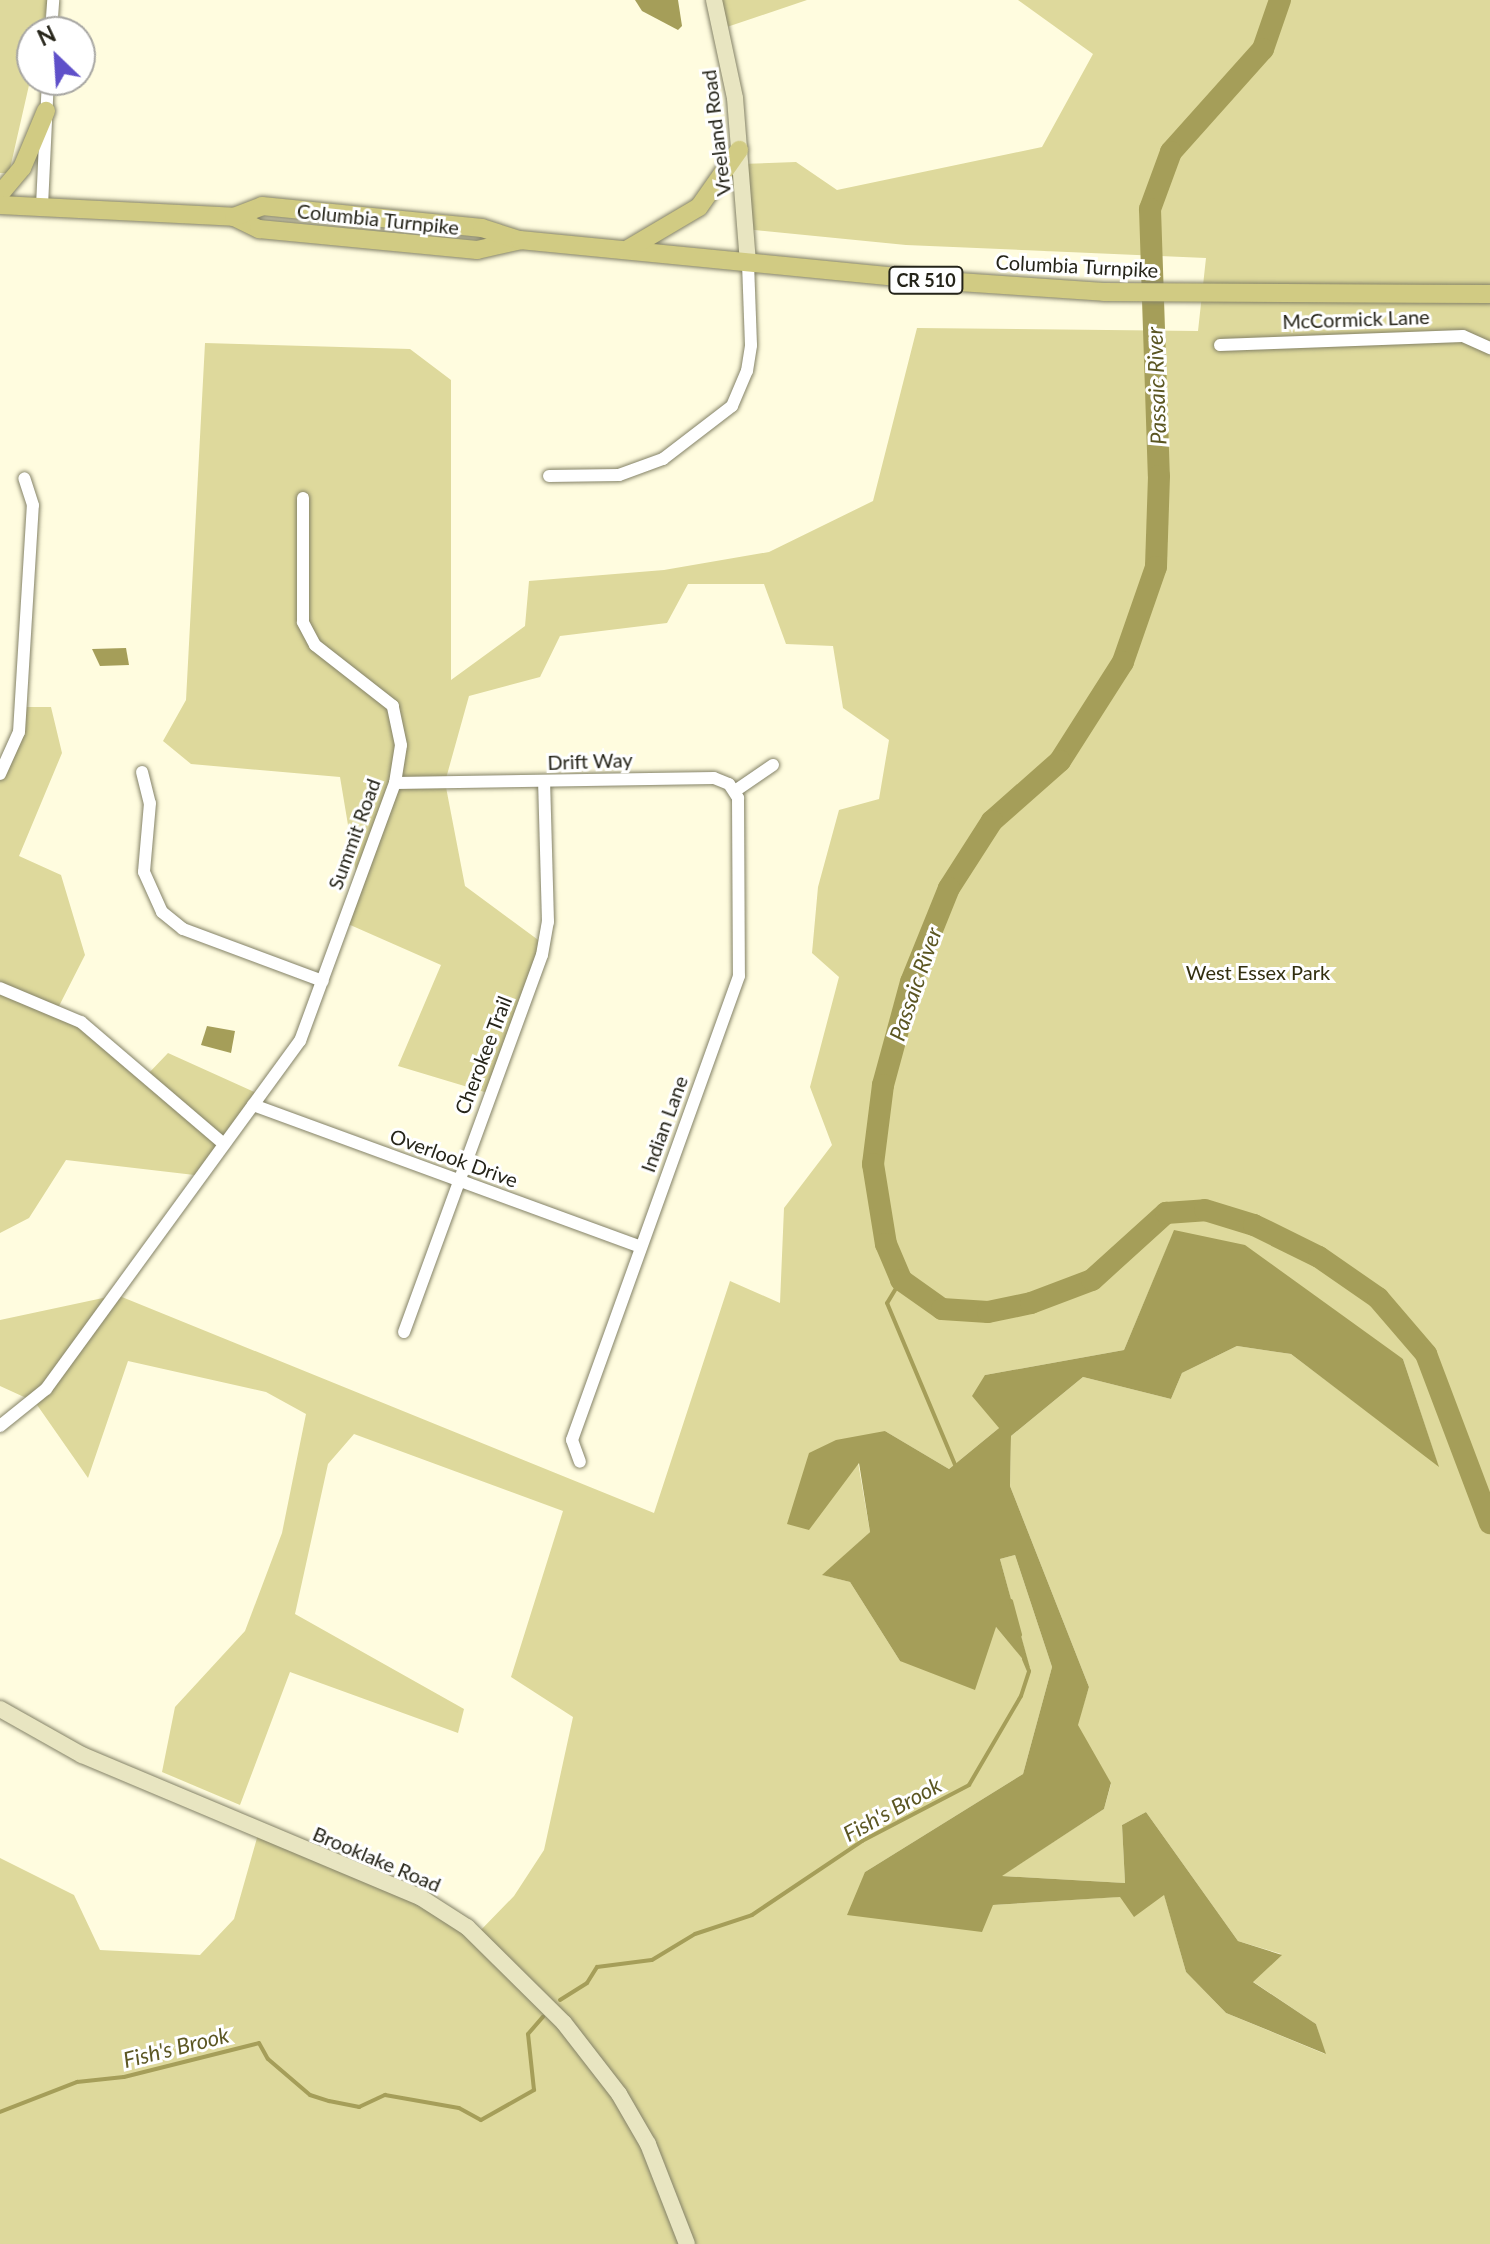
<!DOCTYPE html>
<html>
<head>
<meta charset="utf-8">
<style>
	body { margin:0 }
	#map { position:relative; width:1490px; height:2244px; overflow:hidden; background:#fffcdf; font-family:Lato,sans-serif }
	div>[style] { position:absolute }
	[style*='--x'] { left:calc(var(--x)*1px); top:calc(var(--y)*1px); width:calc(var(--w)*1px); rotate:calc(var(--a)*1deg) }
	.green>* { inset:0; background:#ded99c }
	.water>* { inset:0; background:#a59e59 }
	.stream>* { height:4px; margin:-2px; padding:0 2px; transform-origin:2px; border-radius:2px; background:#a59e59 }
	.river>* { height:22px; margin:-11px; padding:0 11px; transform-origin:11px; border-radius:11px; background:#a59e59 }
	.roads { filter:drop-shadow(0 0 2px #848267) drop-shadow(0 0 2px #848267) }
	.street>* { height:12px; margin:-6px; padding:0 6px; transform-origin:6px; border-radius:6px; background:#fff }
	.secondary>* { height:16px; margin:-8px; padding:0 8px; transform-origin:8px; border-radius:8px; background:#e8e5c1 }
	.primary>* { height:18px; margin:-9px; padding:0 9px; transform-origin:9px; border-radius:9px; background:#d1cb83 }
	span { translate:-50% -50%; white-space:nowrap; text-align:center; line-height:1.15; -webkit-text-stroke:6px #fff; paint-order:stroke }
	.shield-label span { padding:2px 6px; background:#fff; border:2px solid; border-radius:6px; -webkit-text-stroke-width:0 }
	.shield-label { font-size:18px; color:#252419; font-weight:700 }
	.street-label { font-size:20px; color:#252419 }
	.park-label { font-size:20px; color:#322f0f }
	.water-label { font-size:22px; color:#5b5622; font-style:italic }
	.north { position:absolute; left:16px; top:16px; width:80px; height:80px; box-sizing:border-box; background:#fff; border:2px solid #a8a7a3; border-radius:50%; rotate:335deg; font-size:22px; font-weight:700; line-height:32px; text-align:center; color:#252419 }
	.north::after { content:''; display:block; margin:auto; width:28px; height:36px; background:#5f50c9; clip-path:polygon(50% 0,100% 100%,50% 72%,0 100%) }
</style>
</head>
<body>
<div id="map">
	<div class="green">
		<div style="clip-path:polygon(0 0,49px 0,41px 32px,32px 32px,32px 72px,9px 173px,0 173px)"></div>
		<div style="clip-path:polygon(710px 0,807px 0,721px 29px)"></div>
		<div style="clip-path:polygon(evenodd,1018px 0,1490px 0,1490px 2244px,0 2244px,0 1858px,74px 1895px,100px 1950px,200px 1955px,234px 1919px,259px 1831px,419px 1897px,477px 1934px,514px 1896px,544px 1850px,573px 1717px,511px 1677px,563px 1511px,354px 1434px,328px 1464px,295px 1614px,464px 1709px,458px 1733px,290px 1672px,240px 1805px,162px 1772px,175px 1707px,245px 1631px,282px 1533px,306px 1414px,266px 1392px,128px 1361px,88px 1478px,35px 1402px,0 1386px,0 1320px,117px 1295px,654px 1513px,730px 1281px,780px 1303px,784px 1208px,832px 1145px,810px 1087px,839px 977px,812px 953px,818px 887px,839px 810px,879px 799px,889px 740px,843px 708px,833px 646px,786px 644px,764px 584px,688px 584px,667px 623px,560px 636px,540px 677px,469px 696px,445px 782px,465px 886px,545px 945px,491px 1094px,398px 1066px,441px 965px,348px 924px,359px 891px,340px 777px,191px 764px,163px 741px,186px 700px,205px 343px,410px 349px,451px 380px,451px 680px,525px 626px,529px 581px,664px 570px,769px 552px,873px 501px,917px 328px,1198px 331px,1206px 258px,906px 245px,745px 229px,741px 164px,796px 162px,837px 190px,1042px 147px,1093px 54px,1018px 0,1172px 1236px,1403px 1359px,1438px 1465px,1291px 1354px,1237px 1346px,1182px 1373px,1171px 1399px,1083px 1377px,1011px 1436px,1010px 1486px,1089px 1687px,1077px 1725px,1111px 1784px,1104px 1809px,1001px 1876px,1125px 1883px,1122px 1825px,1146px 1812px,1238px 1941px,1281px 1954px,1252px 1981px,1316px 2024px,1325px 2054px,1226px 2013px,1186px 1972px,1164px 1894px,993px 1905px,865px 1872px,1023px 1774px,1052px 1667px,1015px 1555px,1000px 1559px,1029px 1666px,996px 1627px,900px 1661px,850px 1582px,823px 1575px,870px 1532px,858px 1462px,885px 1431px,949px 1469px,999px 1428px,985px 1375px,1124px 1350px,1172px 1236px)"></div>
		<div style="clip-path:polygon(24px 707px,51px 707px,62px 753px,19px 856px,61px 875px,85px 955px,58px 1008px,146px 1076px,168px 1053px,261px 1095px,203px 1176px,66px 1160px,29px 1218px,0 1233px,0 771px)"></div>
	</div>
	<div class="water">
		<div style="clip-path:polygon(635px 0,678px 0,682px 26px,678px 30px,642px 11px)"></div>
		<div style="clip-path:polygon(126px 648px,129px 665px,100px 666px,92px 649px)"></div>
		<div style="clip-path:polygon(207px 1026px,235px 1031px,231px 1053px,201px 1045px)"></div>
		<div style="clip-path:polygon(1174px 1230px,1245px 1245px,1403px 1359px,1439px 1467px,1291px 1354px,1237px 1346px,1182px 1373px,1171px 1399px,1083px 1377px,1011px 1436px,1010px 1486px,1089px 1687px,1078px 1725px,1111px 1783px,1104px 1809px,1002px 1876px,1125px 1883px,1122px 1825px,1146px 1812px,1238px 1941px,1282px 1955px,1253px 1982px,1316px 2024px,1326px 2054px,1226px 2013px,1186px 1972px,1164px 1895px,1134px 1917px,1120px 1897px,993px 1905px,982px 1932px,847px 1915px,865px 1872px,1023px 1774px,1052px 1667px,1015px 1555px,1000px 1559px,1030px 1668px,996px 1627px,975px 1690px,900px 1661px,850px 1582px,822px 1575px,870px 1532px,859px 1463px,809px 1530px,787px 1524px,809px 1453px,836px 1440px,885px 1431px,949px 1469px,999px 1428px,972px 1396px,985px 1375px,1124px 1350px)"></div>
	</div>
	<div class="stream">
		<div style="--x:901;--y:1280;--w:27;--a:121"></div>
		<div style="--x:887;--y:1303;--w:178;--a:67.2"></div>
		<div style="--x:1011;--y:1601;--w:35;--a:75"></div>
		<div style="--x:560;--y:2000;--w:32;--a:-32"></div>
		<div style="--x:587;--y:1983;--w:19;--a:-58"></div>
		<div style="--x:597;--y:1967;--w:55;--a:-7.3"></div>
		<div style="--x:652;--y:1960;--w:50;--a:-31.2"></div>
		<div style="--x:695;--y:1934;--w:60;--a:-18.4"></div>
		<div style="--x:752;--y:1915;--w:133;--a:-33.9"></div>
		<div style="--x:862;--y:1841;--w:121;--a:-27.6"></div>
		<div style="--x:969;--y:1785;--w:103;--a:-59.7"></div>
		<div style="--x:1021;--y:1696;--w:26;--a:-72"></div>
		<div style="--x:1029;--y:1671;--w:13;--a:-113"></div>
		<div style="--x:0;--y:2112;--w:83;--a:-21.3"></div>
		<div style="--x:77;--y:2082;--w:47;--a:-6.1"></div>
		<div style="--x:124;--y:2077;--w:139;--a:-14.1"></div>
		<div style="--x:259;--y:2043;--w:18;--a:61"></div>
		<div style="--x:268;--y:2059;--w:55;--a:40.6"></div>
		<div style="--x:310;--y:2095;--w:20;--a:18"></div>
		<div style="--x:329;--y:2101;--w:31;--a:11"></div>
		<div style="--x:359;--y:2107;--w:29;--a:-25"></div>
		<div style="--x:385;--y:2095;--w:75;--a:10"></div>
		<div style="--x:459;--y:2108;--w:25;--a:29"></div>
		<div style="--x:481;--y:2120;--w:61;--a:-29.5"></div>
		<div style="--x:534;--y:2090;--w:56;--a:-96.1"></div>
		<div style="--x:528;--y:2034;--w:23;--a:-49"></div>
	</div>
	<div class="river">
		<div style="--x:1280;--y:0;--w:52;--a:109.1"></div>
		<div style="--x:1263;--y:49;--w:138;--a:131.8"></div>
		<div style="--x:1171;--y:152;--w:61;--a:110.2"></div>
		<div style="--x:1150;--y:209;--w:267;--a:88.1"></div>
		<div style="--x:1159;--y:476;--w:91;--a:91.9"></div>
		<div style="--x:1156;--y:567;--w:101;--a:109.2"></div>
		<div style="--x:1123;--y:662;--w:117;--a:122.5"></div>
		<div style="--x:1060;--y:761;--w:91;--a:138.6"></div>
		<div style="--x:992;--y:821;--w:80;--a:122.7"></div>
		<div style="--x:949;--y:888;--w:101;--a:112"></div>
		<div style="--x:911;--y:982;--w:107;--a:105.2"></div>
		<div style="--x:883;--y:1085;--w:80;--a:97.2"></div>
		<div style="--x:873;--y:1164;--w:81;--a:80.8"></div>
		<div style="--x:886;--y:1244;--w:39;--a:67"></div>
		<div style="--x:901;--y:1280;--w:50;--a:35.3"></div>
		<div style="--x:942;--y:1309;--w:46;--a:3.7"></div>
		<div style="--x:988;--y:1312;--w:44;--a:-11.8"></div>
		<div style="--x:1031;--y:1303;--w:65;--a:-20.7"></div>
		<div style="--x:1092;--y:1280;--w:100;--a:-42.2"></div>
		<div style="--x:1166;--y:1213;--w:39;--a:-4"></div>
		<div style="--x:1205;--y:1210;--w:51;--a:17"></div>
		<div style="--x:1254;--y:1225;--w:72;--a:26.2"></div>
		<div style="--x:1319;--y:1257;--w:72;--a:34.8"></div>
		<div style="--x:1378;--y:1298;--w:74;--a:49.4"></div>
		<div style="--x:1426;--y:1354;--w:181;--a:69.3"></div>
	</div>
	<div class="roads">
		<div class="street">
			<div style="--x:51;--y:32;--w:32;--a:-86"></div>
			<div style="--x:42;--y:206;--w:126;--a:-87.3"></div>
			<div style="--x:1220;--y:345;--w:243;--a:-2.1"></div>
			<div style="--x:1463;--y:336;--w:30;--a:24"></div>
			<div style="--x:549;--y:476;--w:70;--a:-0.8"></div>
			<div style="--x:619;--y:475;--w:47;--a:-20"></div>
			<div style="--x:663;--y:459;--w:87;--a:-37.5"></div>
			<div style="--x:732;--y:406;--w:38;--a:-67"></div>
			<div style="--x:747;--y:371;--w:26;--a:-81"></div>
			<div style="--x:751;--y:345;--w:83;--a:-92.1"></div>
			<div style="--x:142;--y:772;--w:32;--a:76"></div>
			<div style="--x:150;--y:803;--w:69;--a:95"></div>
			<div style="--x:144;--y:872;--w:44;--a:65.8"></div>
			<div style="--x:162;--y:912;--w:27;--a:39"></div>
			<div style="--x:183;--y:929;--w:149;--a:20.4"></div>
			<div style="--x:0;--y:774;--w:46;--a:-65.7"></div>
			<div style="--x:19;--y:732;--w:227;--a:-86.5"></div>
			<div style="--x:33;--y:505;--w:28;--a:-108"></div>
			<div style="--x:395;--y:783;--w:319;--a:-0.9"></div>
			<div style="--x:714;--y:778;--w:16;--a:22"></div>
			<div style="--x:729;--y:784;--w:17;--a:57"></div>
			<div style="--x:738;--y:798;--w:178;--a:89.7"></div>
			<div style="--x:739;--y:976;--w:493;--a:109.8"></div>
			<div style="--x:572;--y:1440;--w:23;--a:70"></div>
			<div style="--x:735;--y:791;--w:46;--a:-34.4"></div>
			<div style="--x:0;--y:988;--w:88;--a:22.8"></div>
			<div style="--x:81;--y:1022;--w:188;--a:40.5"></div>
			<div style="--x:253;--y:1105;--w:413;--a:20.1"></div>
			<div style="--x:404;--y:1332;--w:401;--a:-69.9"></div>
			<div style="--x:542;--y:955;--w:34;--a:-80"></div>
			<div style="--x:548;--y:922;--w:139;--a:-91.6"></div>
			<div style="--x:0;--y:1426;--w:59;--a:-38.8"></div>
			<div style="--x:46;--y:1389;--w:431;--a:-53.9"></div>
			<div style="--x:300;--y:1041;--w:275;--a:-69.8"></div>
			<div style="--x:395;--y:783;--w:38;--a:-81"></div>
			<div style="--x:401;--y:745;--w:40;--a:-102"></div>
			<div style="--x:393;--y:706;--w:99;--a:-142"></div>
			<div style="--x:315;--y:645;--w:26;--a:-118"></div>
			<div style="--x:303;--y:622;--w:124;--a:-90"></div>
		</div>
		<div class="secondary">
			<div style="--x:714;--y:0;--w:100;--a:77.9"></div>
			<div style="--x:735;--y:98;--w:165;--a:85.5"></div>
			<div style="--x:0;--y:1709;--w:94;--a:29.3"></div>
			<div style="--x:82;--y:1755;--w:367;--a:22.8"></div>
			<div style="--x:420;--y:1897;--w:56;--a:32.6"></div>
			<div style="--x:467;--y:1927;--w:136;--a:44.7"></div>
			<div style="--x:564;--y:2023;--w:90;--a:52.2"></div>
			<div style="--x:619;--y:2094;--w:58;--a:59.9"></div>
			<div style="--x:648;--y:2144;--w:107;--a:68.7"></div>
		</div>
		<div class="primary">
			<div style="--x:0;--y:194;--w:34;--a:-50"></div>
			<div style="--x:22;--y:168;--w:62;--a:-67.2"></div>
			<div style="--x:0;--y:205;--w:234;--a:2.9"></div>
			<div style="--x:234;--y:217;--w:28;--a:26"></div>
			<div style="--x:259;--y:229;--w:219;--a:5.5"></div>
			<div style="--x:477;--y:250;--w:41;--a:-12.7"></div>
			<div style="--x:234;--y:217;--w:30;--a:-21"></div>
			<div style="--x:262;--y:206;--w:221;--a:5.7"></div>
			<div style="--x:482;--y:228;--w:40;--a:18"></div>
			<div style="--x:520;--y:240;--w:397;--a:5.6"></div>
			<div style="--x:915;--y:279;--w:189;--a:3.9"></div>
			<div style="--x:1104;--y:292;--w:386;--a:0.3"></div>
			<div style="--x:628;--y:249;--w:82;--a:-30.6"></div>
			<div style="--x:699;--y:207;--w:70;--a:-54.9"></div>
		</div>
	</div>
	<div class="shield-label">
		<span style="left:926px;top:280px">CR 510</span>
	</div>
	<div class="street-label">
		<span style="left:716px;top:133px;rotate:-97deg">Vreeland Road</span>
		<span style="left:378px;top:219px;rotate:6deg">Columbia Turnpike</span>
		<span style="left:1077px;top:266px;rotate:3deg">Columbia Turnpike</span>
		<span style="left:1356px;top:319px;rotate:-2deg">McCormick Lane</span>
		<span style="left:590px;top:761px;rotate:-2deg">Drift Way</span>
		<span style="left:354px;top:834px;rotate:-70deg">Summit Road</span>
		<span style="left:483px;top:1055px;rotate:-69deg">Cherokee Trail</span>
		<span style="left:664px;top:1124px;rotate:-70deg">Indian Lane</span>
		<span style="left:454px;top:1158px;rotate:20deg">Overlook Drive</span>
		<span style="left:377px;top:1859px;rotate:23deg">Brooklake Road</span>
	</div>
	<div class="park-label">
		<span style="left:1258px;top:972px">West Essex Park</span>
	</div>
	<div class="water-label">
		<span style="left:1156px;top:386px;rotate:-92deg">Passaic River</span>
		<span style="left:915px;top:984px;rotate:-71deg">Passaic River</span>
		<span style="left:892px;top:1809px;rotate:-29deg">Fish's Brook</span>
		<span style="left:176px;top:2047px;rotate:-14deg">Fish's Brook</span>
	</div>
	<div class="north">N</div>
</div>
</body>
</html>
